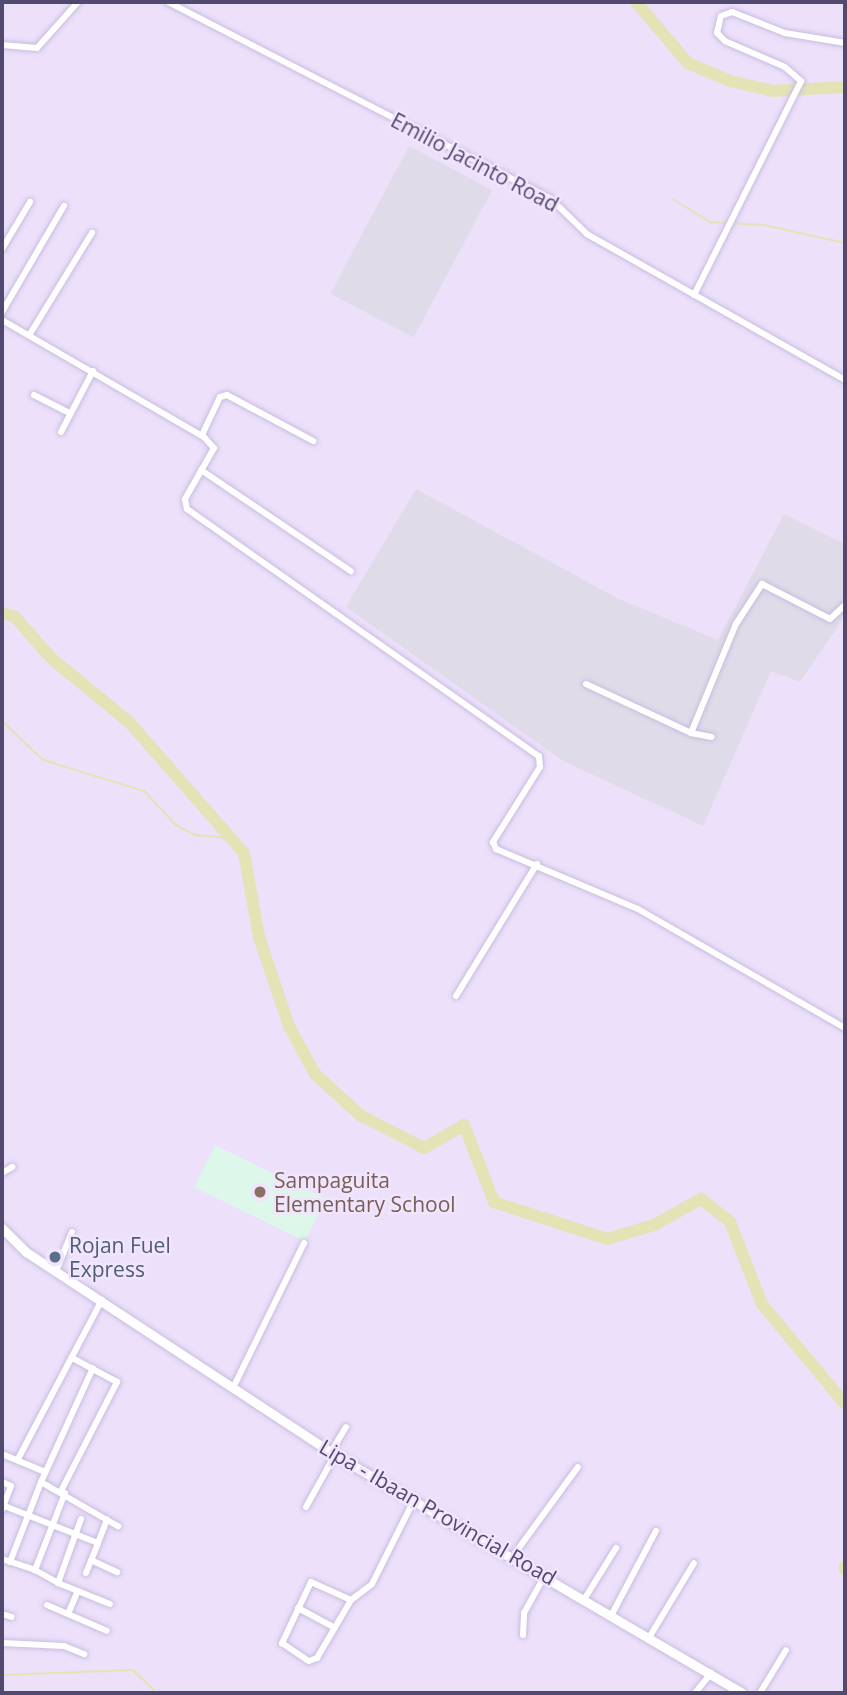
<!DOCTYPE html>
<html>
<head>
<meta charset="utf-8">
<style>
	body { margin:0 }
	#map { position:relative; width:847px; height:1695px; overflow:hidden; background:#ece0fb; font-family:"Open Sans",sans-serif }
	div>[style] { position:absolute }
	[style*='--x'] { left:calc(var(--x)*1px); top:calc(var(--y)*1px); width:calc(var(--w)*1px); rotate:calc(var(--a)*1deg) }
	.industrial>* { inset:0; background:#e0dbe9; transform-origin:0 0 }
	.education>* { inset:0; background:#ddf7ea; transform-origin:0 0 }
	.stream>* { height:2px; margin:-1px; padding:0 1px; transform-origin:1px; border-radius:1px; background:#e3e3b6 }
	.river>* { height:12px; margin:-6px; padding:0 6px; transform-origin:6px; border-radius:6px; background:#e3e3b6 }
	.roads { filter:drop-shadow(0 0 2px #c8bdde) drop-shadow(0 0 2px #c8bdde) }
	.street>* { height:6px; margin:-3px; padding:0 3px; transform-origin:3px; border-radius:3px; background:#fff }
	.secondary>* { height:9px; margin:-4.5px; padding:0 4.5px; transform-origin:4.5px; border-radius:4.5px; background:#fff }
	.dots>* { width:19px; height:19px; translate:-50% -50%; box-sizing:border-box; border:4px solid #f1e5fe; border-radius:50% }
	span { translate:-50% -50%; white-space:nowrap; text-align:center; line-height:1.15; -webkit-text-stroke:5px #f1e5fe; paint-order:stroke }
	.street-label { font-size:21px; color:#514970 }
	.education-label { font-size:21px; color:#785e54 }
	.left { translate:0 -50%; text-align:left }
	.service-label { font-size:21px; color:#4e5e75 }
	.frame { position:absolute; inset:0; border:4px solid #514970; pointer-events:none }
</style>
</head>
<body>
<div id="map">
	<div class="industrial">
		<div style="left:409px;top:146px;width:94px;height:167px;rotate:28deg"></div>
		<div style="clip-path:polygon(416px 489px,619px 599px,718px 640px,784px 514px,845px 544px,845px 616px,800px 682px,771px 671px,703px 826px,563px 761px,346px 607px)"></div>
	</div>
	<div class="education">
		<div style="left:215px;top:1145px;width:123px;height:47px;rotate:26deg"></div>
	</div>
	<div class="stream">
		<div style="--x:673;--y:199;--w:44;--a:31.9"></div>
		<div style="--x:710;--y:222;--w:54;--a:3.2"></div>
		<div style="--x:764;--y:225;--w:83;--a:12.5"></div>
		<div style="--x:2;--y:721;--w:57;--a:43.6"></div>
		<div style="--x:43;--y:760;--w:106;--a:17.1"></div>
		<div style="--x:144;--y:791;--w:47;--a:46.7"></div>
		<div style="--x:176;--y:825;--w:21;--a:28"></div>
		<div style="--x:195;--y:835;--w:37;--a:5"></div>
		<div style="--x:2;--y:1675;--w:131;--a:-2.2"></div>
		<div style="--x:133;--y:1670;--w:33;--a:44"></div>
	</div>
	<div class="river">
		<div style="--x:636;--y:2;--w:80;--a:49.6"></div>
		<div style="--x:688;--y:63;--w:46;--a:23.2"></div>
		<div style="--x:730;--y:81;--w:44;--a:13.1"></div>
		<div style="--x:773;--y:91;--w:72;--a:-3.2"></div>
		<div style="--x:2;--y:613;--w:14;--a:17"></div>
		<div style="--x:15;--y:617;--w:55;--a:48.7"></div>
		<div style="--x:51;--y:658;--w:102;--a:39.4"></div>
		<div style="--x:130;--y:723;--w:173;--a:48.8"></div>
		<div style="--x:244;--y:853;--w:85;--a:79.9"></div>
		<div style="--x:259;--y:937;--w:94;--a:71.4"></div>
		<div style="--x:289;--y:1026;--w:55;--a:61.6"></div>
		<div style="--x:315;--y:1074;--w:61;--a:42.3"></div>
		<div style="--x:360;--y:1115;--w:72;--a:27.3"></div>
		<div style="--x:424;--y:1148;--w:46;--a:-29.9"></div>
		<div style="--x:464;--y:1125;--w:83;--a:68.7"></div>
		<div style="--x:494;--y:1202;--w:119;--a:18.1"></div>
		<div style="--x:607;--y:1239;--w:49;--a:-16.6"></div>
		<div style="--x:654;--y:1225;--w:54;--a:-29"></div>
		<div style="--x:701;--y:1199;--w:37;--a:38"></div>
		<div style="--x:730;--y:1222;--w:88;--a:68.7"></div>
		<div style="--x:762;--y:1304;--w:130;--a:50.3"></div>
		<div style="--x:845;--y:1566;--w:4;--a:90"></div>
	</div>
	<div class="roads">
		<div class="street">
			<div style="--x:168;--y:2;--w:431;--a:27.2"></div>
			<div style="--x:551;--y:199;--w:50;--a:44.2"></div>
			<div style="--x:587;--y:234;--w:296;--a:29.5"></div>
			<div style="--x:2;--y:45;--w:35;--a:5"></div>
			<div style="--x:37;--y:48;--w:62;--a:-48.3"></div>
			<div style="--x:2;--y:249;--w:55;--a:-59.2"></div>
			<div style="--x:694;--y:295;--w:239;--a:-63.4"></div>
			<div style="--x:801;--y:81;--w:21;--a:-139"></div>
			<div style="--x:785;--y:67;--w:65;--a:-156.6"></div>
			<div style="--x:725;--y:41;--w:11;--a:-135"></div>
			<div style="--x:717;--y:33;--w:17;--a:-77"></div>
			<div style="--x:721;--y:16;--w:12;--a:-20"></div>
			<div style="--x:732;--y:12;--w:57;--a:21.6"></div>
			<div style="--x:785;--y:33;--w:61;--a:9.5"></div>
			<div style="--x:2;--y:312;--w:123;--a:-59.7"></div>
			<div style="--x:2;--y:320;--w:233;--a:30.1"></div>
			<div style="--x:204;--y:437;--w:15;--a:48"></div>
			<div style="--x:214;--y:448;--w:59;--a:119.6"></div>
			<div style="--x:185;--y:499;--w:10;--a:79"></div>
			<div style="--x:187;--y:509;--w:430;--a:35.1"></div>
			<div style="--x:539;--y:756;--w:11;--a:85"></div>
			<div style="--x:540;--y:767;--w:89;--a:122.1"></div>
			<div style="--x:493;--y:842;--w:8;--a:67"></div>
			<div style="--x:496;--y:849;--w:154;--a:22.9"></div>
			<div style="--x:638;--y:909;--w:239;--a:29.9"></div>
			<div style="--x:30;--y:334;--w:119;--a:-58.5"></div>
			<div style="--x:34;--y:395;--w:37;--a:27"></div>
			<div style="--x:61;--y:432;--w:69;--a:-62.3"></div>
			<div style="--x:202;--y:435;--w:42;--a:-64.7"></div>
			<div style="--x:220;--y:397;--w:7;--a:-16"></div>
			<div style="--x:227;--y:395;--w:98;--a:28.1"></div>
			<div style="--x:201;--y:470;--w:181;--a:34"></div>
			<div style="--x:586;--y:684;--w:116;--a:25"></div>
			<div style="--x:691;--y:733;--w:118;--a:-67.6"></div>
			<div style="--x:736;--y:624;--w:48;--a:-57"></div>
			<div style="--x:762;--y:584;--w:76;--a:27.2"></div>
			<div style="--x:830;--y:619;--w:21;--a:-43"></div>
			<div style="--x:691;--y:733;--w:21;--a:11"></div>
			<div style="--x:456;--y:996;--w:155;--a:-58.5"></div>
			<div style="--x:2;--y:1173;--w:12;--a:-31"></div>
			<div style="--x:56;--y:1271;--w:42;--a:-67.7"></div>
			<div style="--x:235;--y:1384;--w:157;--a:-63.9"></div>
			<div style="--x:331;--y:1452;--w:29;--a:-59"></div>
			<div style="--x:2;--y:1454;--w:47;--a:22.7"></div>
			<div style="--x:18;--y:1459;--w:180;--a:-62.2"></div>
			<div style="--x:2;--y:1482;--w:10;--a:24"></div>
			<div style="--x:11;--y:1486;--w:26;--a:111"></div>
			<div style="--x:61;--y:1491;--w:123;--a:-62.8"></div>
			<div style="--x:117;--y:1382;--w:51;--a:-151.9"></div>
			<div style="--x:65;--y:1493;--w:83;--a:111.3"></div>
			<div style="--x:35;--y:1570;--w:26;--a:29"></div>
			<div style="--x:58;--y:1583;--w:68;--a:-70.2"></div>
			<div style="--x:2;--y:1505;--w:103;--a:21.6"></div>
			<div style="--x:98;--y:1543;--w:25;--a:-69"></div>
			<div style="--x:107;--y:1520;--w:76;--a:-150.1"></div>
			<div style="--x:41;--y:1482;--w:125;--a:-65.5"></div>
			<div style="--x:306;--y:1507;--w:60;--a:-60.9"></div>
			<div style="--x:107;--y:1520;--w:13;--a:29"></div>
			<div style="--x:513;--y:1556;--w:110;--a:-53.9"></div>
			<div style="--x:2;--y:1559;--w:35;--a:18"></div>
			<div style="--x:91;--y:1560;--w:29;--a:25"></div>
			<div style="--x:10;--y:1562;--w:86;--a:-68.8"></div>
			<div style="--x:86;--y:1573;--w:32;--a:-68"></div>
			<div style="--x:58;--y:1583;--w:56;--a:22"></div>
			<div style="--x:585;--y:1598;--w:59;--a:-58.2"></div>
			<div style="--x:351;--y:1600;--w:44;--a:-155.8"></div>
			<div style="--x:311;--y:1582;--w:68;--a:115.4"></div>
			<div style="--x:282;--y:1643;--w:32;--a:34"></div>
			<div style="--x:309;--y:1661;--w:9;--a:-21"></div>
			<div style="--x:317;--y:1658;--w:67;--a:-59.6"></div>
			<div style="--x:351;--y:1600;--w:26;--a:-37"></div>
			<div style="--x:372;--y:1584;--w:94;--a:-63.4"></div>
			<div style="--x:47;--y:1605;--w:65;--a:23.4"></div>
			<div style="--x:298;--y:1608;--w:42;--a:28.4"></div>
			<div style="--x:2;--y:1614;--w:10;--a:17"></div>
			<div style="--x:68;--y:1614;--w:25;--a:-67"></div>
			<div style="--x:612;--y:1614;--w:94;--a:-62.1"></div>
			<div style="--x:523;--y:1635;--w:22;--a:-87"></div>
			<div style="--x:524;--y:1613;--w:43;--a:-61.1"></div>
			<div style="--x:650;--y:1636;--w:85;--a:-58.9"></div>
			<div style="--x:2;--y:1643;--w:62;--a:2.8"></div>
			<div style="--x:64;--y:1646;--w:22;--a:22"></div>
			<div style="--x:695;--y:1693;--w:26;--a:-51"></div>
			<div style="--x:760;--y:1693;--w:50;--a:-58.8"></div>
		</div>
		<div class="secondary">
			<div style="--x:2;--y:1228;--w:34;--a:45"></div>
			<div style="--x:26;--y:1252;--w:370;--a:33.3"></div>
			<div style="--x:335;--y:1455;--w:471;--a:30.3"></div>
		</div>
	</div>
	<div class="dots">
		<div style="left:260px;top:1192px;background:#8d6e63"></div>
		<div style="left:55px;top:1257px;background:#5c6f8a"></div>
	</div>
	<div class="street-label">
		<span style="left:475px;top:162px;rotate:28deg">Emilio Jacinto Road</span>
		<span style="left:438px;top:1512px;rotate:30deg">Lipa - Ibaan Provincial Road</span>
	</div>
	<div class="education-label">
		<span class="left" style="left:274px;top:1192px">Sampaguita<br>Elementary School</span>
	</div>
	<div class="service-label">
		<span class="left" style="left:69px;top:1257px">Rojan Fuel<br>Express</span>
	</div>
	<div class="frame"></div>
</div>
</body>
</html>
